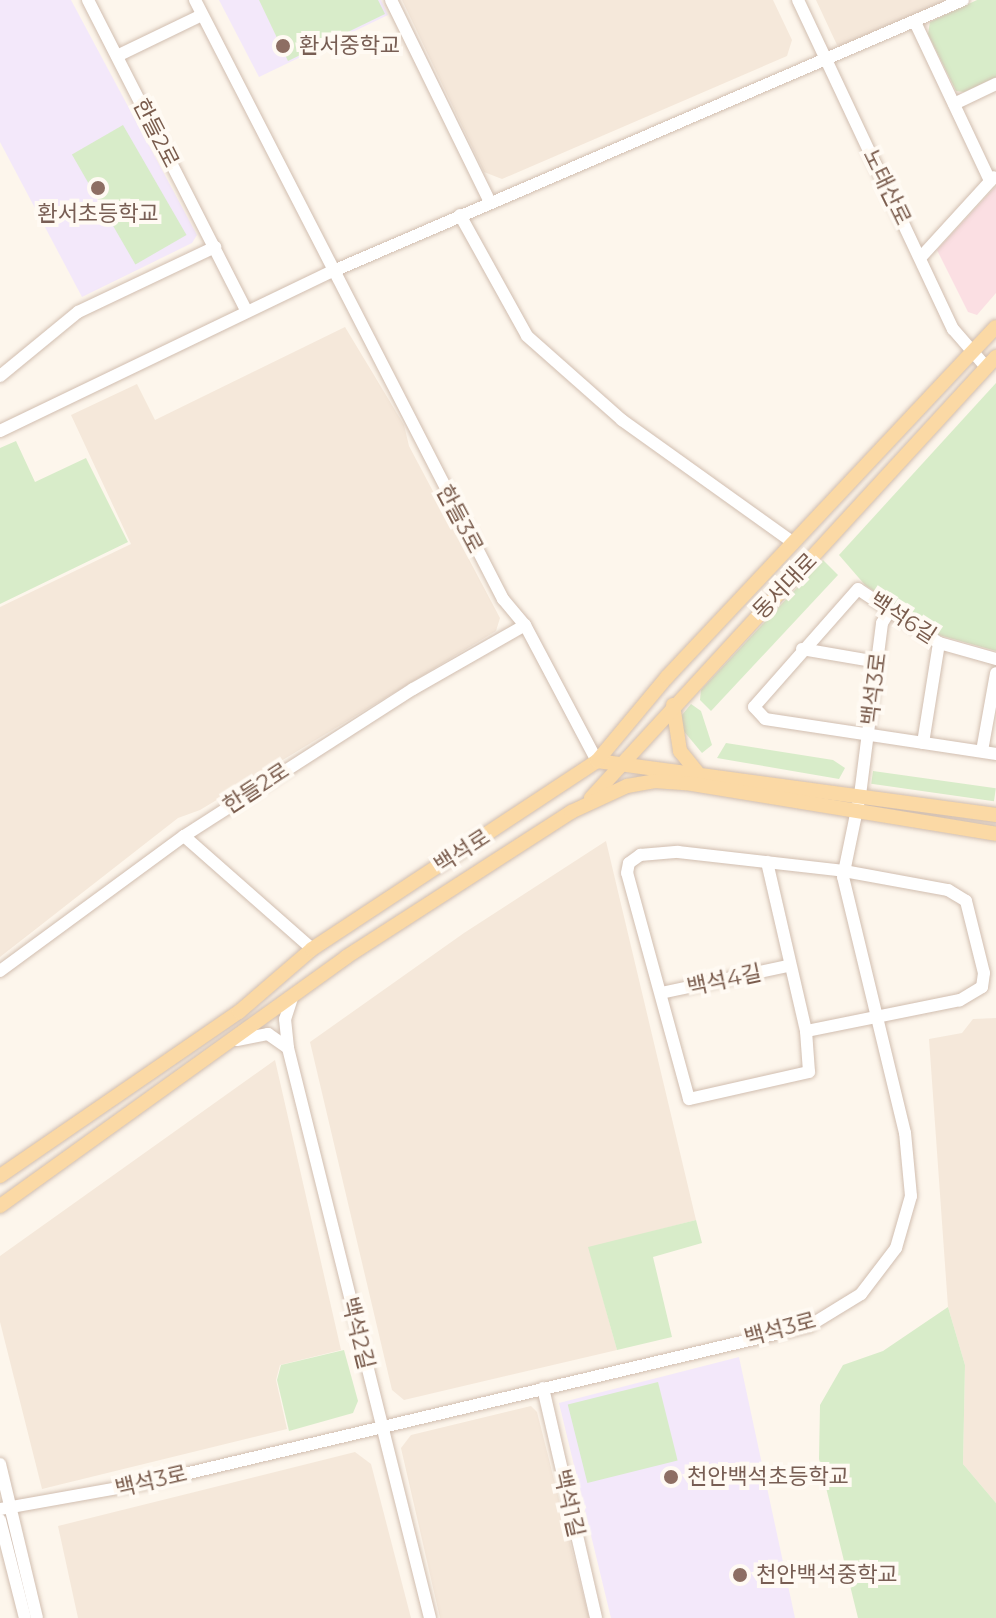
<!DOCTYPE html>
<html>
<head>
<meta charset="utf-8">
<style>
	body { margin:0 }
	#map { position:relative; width:996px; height:1618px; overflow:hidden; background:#fdf6ec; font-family:Montserrat,"Noto Sans KR",sans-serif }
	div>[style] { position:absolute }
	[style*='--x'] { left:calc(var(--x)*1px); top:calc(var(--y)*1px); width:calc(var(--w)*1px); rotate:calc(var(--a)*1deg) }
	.residential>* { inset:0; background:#f5e8da }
	.education>* { inset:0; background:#f3e8fa }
	.medical>* { inset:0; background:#fbdfe3 }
	.green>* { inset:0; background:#d8ecc9; transform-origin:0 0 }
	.roads { filter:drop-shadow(0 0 2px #d1beb0) drop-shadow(0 0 2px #d1beb0) }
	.minor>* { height:12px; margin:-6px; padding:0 6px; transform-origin:6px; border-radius:6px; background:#fff }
	.major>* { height:14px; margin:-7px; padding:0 7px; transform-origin:7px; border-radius:7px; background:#fbd9a5 }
	.dots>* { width:22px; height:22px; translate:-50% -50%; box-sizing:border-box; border:4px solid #fffaf3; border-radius:50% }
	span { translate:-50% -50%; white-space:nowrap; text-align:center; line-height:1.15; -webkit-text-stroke:8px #fffaf3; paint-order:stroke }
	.education-label { font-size:22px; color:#785e54 }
	.left { translate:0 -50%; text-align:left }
	.street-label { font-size:22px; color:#7a5c4d }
</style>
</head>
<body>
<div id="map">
	<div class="residential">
		<div style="clip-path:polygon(402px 0,773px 0,792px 40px,787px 56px,502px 179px,484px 172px)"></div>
		<div style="clip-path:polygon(816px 0,947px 0,845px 47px,837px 45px)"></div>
		<div style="clip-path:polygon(345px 327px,404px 425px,409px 446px,500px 618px,496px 631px,200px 810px,178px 818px,0 957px,0 607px,131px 544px,71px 415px,137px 384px,155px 420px)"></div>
		<div style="clip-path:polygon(606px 841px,696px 1220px,589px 1248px,617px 1350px,404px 1400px,392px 1390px,310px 1042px,464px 933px)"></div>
		<div style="clip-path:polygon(996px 1018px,996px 1503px,963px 1464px,965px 1365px,948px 1307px,929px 1039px,962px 1033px,973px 1019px)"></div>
		<div style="clip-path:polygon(275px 1060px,341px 1350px,280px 1365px,276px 1380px,287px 1429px,42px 1489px,0 1322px,0 1256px)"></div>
		<div style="clip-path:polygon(531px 1406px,537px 1412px,589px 1618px,440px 1618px,401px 1448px,411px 1435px)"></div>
		<div style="clip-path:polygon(355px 1452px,371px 1464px,411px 1618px,78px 1618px,58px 1526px)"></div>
	</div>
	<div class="education">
		<div style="clip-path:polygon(0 0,71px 0,197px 235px,192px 243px,82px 297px,0 142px)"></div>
		<div style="clip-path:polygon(219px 0,381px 0,388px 15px,259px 77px)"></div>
		<div style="clip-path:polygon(739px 1357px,795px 1618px,611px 1618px,559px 1403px)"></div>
	</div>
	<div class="medical">
		<div style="clip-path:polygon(996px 186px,996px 293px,977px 315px,968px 312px,937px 250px)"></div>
	</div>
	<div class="green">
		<div style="clip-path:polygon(259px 0,378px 0,385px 14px,288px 61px)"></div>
		<div style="clip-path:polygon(977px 0,996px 0,996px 77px,964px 92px,956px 91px,928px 34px,930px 22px)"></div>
		<div style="left:123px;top:125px;width:127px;height:59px;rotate:60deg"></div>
		<div style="clip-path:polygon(996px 383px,996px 651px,935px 634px,865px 585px,839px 555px)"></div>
		<div style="clip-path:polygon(16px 441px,35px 482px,86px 458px,128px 542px,0 604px,0 448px)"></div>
		<div style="clip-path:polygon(823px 560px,838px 575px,711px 711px,700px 700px,701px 690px)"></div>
		<div style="clip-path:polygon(691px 704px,701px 711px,712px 745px,702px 753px,682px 729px,682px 715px)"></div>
		<div style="clip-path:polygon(726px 743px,833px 760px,845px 768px,839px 779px,717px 758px)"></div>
		<div style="left:873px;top:771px;width:124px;height:13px;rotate:8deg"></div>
		<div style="clip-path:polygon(696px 1220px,702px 1243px,653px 1257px,672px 1337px,617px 1350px,588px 1247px)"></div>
		<div style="clip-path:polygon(948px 1307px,965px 1365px,963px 1464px,996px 1503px,996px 1618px,858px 1618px,819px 1459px,820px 1405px,843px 1365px,883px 1351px)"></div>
		<div style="clip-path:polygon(344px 1350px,358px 1401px,353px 1413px,289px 1431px,277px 1380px,281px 1365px)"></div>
		<div style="left:658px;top:1382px;width:81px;height:93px;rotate:76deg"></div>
	</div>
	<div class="roads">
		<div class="minor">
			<div style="--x:88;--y:0;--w:348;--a:63"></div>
			<div style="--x:195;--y:0;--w:674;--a:62.79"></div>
			<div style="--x:503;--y:599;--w:34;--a:50"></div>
			<div style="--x:525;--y:625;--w:154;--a:62.1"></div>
			<div style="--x:391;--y:0;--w:225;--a:63.9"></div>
			<div style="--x:798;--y:0;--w:364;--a:64.8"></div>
			<div style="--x:953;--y:329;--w:50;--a:49"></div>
			<div style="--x:915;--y:22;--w:176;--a:64.7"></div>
			<div style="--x:117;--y:56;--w:94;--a:-25.8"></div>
			<div style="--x:954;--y:104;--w:47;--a:-25.5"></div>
			<div style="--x:460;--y:215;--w:138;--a:61"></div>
			<div style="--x:527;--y:336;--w:127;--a:41.5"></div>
			<div style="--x:622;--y:420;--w:211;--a:35.6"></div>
			<div style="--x:921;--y:257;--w:108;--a:-47.6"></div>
			<div style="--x:0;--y:376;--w:101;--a:-39.4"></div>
			<div style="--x:78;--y:312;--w:152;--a:-25.4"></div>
			<div style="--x:0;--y:431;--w:367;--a:-25.7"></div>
			<div style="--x:331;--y:272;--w:688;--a:-23.29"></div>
			<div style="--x:802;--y:649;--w:76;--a:9.8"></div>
			<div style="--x:996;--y:659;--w:59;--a:-164.3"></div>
			<div style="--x:939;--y:643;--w:97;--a:-146.3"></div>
			<div style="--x:858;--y:589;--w:157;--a:131.4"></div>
			<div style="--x:754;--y:707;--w:16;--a:47"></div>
			<div style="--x:765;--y:719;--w:234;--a:8.6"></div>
			<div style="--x:923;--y:743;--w:101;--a:-80.9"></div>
			<div style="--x:982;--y:751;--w:79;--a:-79.8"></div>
			<div style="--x:184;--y:836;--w:171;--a:41.4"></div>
			<div style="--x:678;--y:852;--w:167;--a:6.5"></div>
			<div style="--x:844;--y:871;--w:106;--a:10.4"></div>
			<div style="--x:948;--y:890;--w:21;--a:31"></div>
			<div style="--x:966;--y:901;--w:74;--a:76"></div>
			<div style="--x:984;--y:973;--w:14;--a:98"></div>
			<div style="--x:982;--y:987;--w:26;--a:149"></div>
			<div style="--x:960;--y:1000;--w:157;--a:168.6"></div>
			<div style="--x:806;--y:1031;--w:41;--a:85.8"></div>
			<div style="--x:809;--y:1072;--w:123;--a:167.3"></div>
			<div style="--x:689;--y:1099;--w:234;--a:-105.3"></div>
			<div style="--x:627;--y:873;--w:10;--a:-79"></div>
			<div style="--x:629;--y:863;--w:14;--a:-36"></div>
			<div style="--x:640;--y:855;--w:38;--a:-5"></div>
			<div style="--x:767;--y:862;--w:173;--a:77"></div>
			<div style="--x:0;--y:971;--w:228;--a:-36.3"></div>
			<div style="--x:184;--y:836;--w:272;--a:-32.7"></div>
			<div style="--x:413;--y:689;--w:129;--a:-29.7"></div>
			<div style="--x:661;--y:993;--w:130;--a:-12"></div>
			<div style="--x:292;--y:998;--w:22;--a:108"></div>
			<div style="--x:285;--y:1019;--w:29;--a:84"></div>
			<div style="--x:288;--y:1048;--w:587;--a:76.01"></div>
			<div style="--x:237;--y:1040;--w:32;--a:-11"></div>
			<div style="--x:268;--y:1034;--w:24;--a:35"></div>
			<div style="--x:543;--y:1388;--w:236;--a:77"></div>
			<div style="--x:0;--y:1464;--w:158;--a:76.5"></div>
			<div style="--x:0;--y:1509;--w:153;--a:-10.1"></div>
			<div style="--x:151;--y:1482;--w:676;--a:-13.34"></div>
			<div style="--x:809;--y:1326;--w:61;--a:-31.6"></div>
			<div style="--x:861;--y:1294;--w:58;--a:-52.7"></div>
			<div style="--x:896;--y:1248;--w:54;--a:-73.9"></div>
			<div style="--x:911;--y:1196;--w:63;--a:-95.4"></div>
			<div style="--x:905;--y:1133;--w:263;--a:-103.6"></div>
			<div style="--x:843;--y:877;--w:84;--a:-78.3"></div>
			<div style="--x:860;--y:795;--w:173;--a:-82.7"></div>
			<div style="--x:882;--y:623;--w:15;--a:-58"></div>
			<div style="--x:0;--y:1520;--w:101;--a:75.7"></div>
		</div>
		<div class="major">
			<div style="--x:673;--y:705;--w:47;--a:81.3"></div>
			<div style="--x:680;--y:751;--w:27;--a:51"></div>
			<div style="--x:597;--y:761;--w:403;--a:7.7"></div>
			<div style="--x:591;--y:798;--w:599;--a:-47.44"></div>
			<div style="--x:0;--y:1176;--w:290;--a:-34.5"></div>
			<div style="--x:239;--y:1012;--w:96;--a:-40.8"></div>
			<div style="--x:312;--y:949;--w:341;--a:-33.4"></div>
			<div style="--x:597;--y:761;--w:109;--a:-50.2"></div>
			<div style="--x:667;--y:677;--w:480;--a:-46.8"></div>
			<div style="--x:0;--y:1206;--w:426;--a:-35.7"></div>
			<div style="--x:346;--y:957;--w:268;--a:-32.8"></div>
			<div style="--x:571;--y:812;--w:62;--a:-24.9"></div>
			<div style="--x:627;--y:786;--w:27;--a:-10"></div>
			<div style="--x:654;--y:781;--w:32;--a:4"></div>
			<div style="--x:686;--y:783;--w:314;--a:9.3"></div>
		</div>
	</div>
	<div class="dots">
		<div style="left:283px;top:46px;background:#8d6e63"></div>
		<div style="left:98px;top:188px;background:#8d6e63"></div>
		<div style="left:671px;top:1477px;background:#8d6e63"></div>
		<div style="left:740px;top:1575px;background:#8d6e63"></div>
	</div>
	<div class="education-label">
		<span class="left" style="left:299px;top:46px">환서중학교</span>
		<span style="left:98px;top:214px">환서초등학교</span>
		<span class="left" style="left:687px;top:1477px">천안백석초등학교</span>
		<span class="left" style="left:756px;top:1575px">천안백석중학교</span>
	</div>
	<div class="street-label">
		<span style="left:156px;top:133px;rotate:63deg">한들2로</span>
		<span style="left:887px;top:187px;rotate:64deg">노태산로</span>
		<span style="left:460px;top:519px;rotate:62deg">한들3로</span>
		<span style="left:785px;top:586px;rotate:-46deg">동서대로</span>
		<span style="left:903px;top:618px;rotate:33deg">백석6길</span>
		<span style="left:874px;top:689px;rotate:-83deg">백석3로</span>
		<span style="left:256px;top:788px;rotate:-33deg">한들2로</span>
		<span style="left:462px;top:851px;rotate:-33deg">백석로</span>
		<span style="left:724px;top:980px;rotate:-12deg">백석4길</span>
		<span style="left:780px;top:1329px;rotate:-15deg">백석3로</span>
		<span style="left:358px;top:1333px;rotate:76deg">백석2길</span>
		<span style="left:151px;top:1481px;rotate:-13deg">백석3로</span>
		<span style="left:569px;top:1503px;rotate:77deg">백석1길</span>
	</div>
</div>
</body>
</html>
